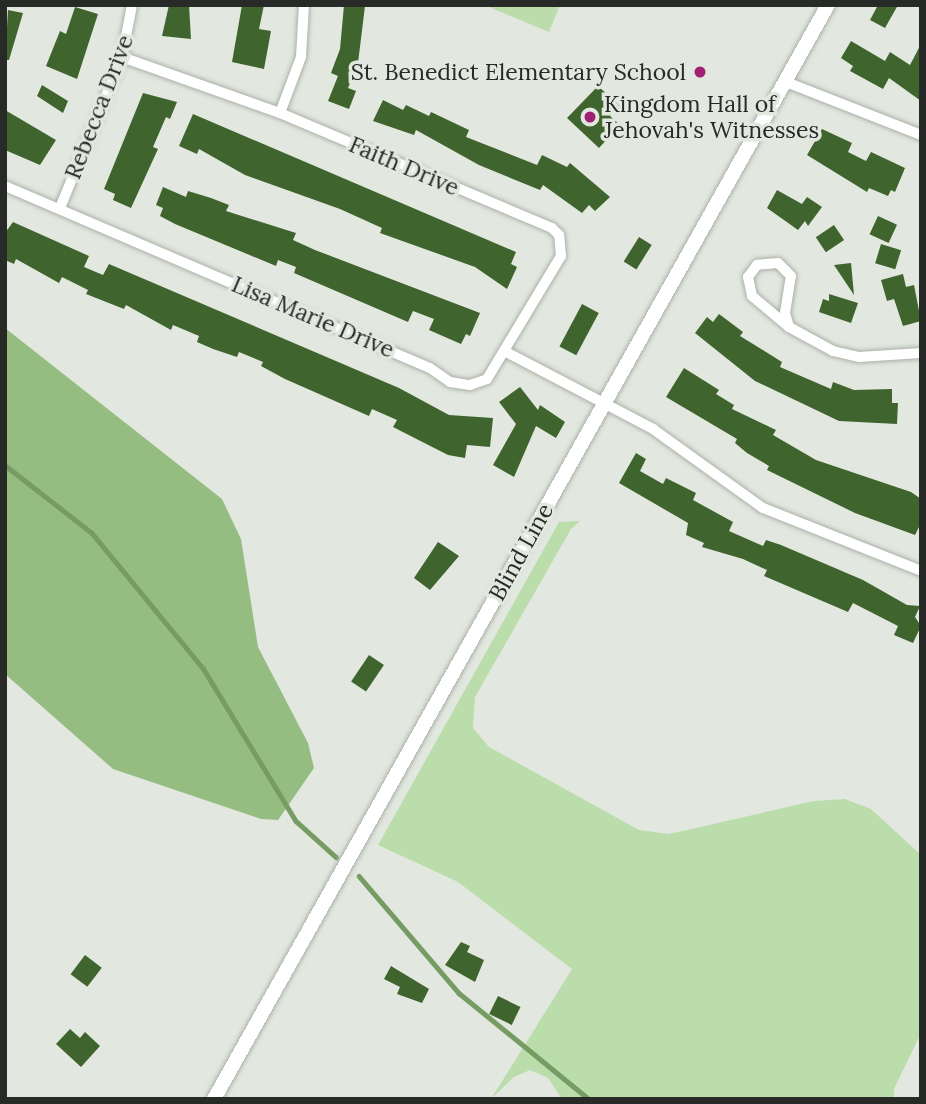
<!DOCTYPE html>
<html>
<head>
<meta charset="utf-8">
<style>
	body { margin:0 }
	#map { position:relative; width:926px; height:1104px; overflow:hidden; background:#e2e8df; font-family:Lora,serif }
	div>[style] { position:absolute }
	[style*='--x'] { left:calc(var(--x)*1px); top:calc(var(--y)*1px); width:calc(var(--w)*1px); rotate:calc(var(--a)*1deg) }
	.green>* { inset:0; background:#bbddab }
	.forest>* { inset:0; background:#95bd82 }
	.stream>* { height:4.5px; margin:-2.25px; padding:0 2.25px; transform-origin:2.25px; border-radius:2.25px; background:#769c63 }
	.building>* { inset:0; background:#40642d; transform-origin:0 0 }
	.roads { filter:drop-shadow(0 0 2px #abb1a8) drop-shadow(0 0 2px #abb1a8) }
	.minor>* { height:10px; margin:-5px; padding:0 5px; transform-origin:5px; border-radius:5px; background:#fff }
	.tertiary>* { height:14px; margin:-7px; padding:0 7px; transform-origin:7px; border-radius:7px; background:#fff }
	.dots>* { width:19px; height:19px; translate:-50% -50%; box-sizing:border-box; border:4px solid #e2e8df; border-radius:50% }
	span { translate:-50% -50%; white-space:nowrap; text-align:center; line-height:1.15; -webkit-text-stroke:7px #e2e8df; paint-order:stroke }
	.poi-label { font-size:23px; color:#272a26 }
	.right { translate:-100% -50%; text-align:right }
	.left { translate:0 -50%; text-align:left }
	.street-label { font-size:23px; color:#272a26 }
	.frame { position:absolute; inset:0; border:7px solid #272a26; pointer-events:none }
</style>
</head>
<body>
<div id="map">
	<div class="green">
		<div style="clip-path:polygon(484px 5px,560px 5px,549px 32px)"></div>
		<div style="clip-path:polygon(580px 521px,571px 529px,475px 697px,473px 728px,489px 747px,639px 830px,669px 834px,814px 801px,845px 799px,871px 809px,921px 855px,921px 1033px,894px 1089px,894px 1099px,562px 1099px,548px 1078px,530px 1070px,514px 1077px,491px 1099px,572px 969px,458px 882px,378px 845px,559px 522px)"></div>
	</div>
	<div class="forest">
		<div style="clip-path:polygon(5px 328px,222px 499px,241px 539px,258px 647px,308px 743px,314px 768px,278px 820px,261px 819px,113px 769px,5px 674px)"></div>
	</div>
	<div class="stream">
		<div style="--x:5;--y:465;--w:110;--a:38"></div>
		<div style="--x:92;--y:533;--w:175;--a:50.6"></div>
		<div style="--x:203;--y:668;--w:179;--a:58.7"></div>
		<div style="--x:296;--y:821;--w:54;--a:42"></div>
		<div style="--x:359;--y:876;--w:154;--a:49.5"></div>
		<div style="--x:459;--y:993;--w:168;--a:39.2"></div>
	</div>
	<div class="building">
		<div style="clip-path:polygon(169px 5px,189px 5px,191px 39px,162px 36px)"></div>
		<div style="clip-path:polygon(242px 5px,264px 5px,259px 29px,271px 31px,264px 69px,232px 62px)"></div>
		<div style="clip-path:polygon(344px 5px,365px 6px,358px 63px,348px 88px,356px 91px,349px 109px,328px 101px,338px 76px,331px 73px,340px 49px)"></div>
		<div style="clip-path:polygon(878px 5px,898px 5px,885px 28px,870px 20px)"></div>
		<div style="clip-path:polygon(75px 7px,98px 14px,77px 79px,46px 66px,60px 31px,66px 34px)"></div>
		<div style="clip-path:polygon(8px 10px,23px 13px,9px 60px,5px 60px)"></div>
		<div style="clip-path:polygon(851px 41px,885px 61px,890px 52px,910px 65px,921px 44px,921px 101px,889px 78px,883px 89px,850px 71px,853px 66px,841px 58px)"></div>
		<div style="clip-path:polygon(42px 85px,68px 101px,63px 113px,37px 96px)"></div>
		<div style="clip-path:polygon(598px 86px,620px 106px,610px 116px,620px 125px,599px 148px,567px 118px)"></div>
		<div style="clip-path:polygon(143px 93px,177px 102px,170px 119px,166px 117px,153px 147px,158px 149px,131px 208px,113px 200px,115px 194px,104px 189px)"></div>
		<div style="clip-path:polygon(383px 100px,403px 110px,406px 105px,429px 116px,431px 112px,469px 130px,466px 137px,537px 165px,542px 155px,567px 167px,570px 163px,610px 197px,595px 211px,589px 205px,582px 213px,543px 185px,540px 190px,479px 165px,416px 130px,414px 135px,373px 121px)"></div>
		<div style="clip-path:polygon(5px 110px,56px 140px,40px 165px,5px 150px)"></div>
		<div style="clip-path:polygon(193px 114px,516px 252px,511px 264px,517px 267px,507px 289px,475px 267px,380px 233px,382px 228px,340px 209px,245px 175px,199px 149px,197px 154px,179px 146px)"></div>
		<div style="clip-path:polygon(822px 129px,852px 143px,848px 152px,866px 161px,871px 152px,905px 168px,895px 192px,891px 190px,888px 196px,869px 188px,867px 192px,807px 155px)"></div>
		<div style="clip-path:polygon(163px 187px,186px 197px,188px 191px,211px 198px,229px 205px,226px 211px,296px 233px,293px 240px,315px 250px,480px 313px,470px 336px,466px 334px,461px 344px,429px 330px,434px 319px,413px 311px,408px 322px,294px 273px,296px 267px,278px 260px,276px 266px,175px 224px,160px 216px,163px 208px,156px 205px)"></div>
		<div style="clip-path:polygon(777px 190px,802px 204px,807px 197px,822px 207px,808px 226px,805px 221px,798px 230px,767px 208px)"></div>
		<div style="left:878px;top:216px;width:21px;height:20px;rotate:25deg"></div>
		<div style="clip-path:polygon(13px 222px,89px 256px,84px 267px,103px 275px,109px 264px,399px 388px,449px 415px,493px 418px,490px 447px,467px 445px,465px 458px,448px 455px,393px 427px,397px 420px,372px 409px,369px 416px,285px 379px,261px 366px,263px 362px,239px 352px,237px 357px,213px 349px,197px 342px,199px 336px,173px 325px,171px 330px,126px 305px,124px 309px,86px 294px,88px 290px,62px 277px,59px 283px,16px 259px,14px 264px,5px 260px,5px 233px)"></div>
		<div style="left:834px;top:225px;width:18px;height:22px;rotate:56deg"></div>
		<div style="left:639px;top:237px;width:15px;height:29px;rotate:32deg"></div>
		<div style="left:881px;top:244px;width:21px;height:20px;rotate:17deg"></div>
		<div style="clip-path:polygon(851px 263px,854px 295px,834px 265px)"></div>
		<div style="clip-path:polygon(903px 274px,906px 287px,914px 285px,921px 321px,903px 326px,894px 299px,887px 301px,881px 280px)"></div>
		<div style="clip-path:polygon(829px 294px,858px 303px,851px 323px,819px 312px,823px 299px,829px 301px)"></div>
		<div style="left:582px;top:304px;width:19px;height:48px;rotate:28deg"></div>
		<div style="clip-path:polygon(719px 314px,743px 332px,740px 336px,782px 362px,780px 367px,831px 389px,833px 382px,854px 390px,892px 389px,892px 403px,898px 403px,897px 424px,839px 421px,755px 381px,695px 333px,707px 317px,713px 322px)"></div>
		<div style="clip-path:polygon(684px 368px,719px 390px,716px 394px,734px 405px,732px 409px,776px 430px,773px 435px,816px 460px,911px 492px,921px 499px,921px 523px,915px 535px,855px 513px,767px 470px,769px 466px,747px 453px,735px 443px,737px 439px,666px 397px)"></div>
		<div style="clip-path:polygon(520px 387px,538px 410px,540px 405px,565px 422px,556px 438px,536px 426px,514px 477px,493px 465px,516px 424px,499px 402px)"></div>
		<div style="clip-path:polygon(636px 453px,646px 459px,640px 471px,663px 484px,666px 478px,696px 493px,693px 500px,733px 522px,729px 531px,763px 546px,766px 540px,781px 545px,863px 580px,907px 605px,920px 606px,915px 617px,921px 626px,913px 643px,894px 635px,898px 626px,853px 603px,848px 612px,764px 576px,767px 570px,743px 559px,702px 547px,704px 543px,686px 535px,688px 523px,619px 483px)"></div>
		<div style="clip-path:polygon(438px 542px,459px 556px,430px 590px,414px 578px)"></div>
		<div style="left:369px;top:655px;width:18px;height:32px;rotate:34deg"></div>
		<div style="clip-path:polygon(461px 942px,470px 946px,467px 952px,484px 960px,475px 982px,445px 965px)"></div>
		<div style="left:85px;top:955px;width:21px;height:24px;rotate:37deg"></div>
		<div style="clip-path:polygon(391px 966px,429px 989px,422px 1003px,397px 994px,400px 987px,384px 979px)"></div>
		<div style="left:498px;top:996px;width:25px;height:20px;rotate:26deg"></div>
		<div style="clip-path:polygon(70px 1029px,80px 1038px,85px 1032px,100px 1046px,81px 1067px,56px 1044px)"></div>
	</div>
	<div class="roads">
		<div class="minor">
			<div style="--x:786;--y:82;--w:145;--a:21.4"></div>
			<div style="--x:280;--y:113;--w:60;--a:-69.4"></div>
			<div style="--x:301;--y:57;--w:52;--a:-86.7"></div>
			<div style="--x:5;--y:186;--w:462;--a:23.2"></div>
			<div style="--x:430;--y:368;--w:24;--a:35"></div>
			<div style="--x:450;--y:382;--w:20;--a:9"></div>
			<div style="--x:470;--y:385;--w:18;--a:-19"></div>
			<div style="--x:487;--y:379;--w:144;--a:-59"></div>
			<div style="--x:561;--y:256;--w:21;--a:-95"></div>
			<div style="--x:559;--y:235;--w:10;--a:-135"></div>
			<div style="--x:552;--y:228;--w:295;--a:-157.1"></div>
			<div style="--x:280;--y:113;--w:168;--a:-160.5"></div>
			<div style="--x:60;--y:208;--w:163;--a:-67.7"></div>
			<div style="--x:122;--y:57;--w:53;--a:-79.1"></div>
			<div style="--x:789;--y:327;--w:15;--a:-106"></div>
			<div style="--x:785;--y:313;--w:37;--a:-81"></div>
			<div style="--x:791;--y:276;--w:18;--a:-135"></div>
			<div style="--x:778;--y:263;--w:21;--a:175"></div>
			<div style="--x:757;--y:265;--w:15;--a:127"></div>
			<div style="--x:748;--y:277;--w:19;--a:78"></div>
			<div style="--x:752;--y:296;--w:48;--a:40"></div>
			<div style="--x:789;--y:327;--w:50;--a:28.6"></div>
			<div style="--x:833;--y:351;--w:27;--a:13"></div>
			<div style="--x:859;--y:357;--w:62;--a:-3.7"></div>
			<div style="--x:506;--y:352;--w:166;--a:27.6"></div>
			<div style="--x:653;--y:429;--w:135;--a:35.7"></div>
			<div style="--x:763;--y:508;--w:170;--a:21.7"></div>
		</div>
		<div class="tertiary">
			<div style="--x:214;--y:1099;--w:1255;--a:-60.7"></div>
		</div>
	</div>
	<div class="dots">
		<div style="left:700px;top:72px;background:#a02174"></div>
		<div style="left:590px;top:117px;background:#a02174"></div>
	</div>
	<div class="poi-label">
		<span class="right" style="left:686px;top:72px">St. Benedict Elementary School</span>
		<span class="left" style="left:604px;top:117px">Kingdom Hall of<br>Jehovah's Witnesses</span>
	</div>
	<div class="street-label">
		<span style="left:99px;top:107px;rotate:-69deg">Rebecca Drive</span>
		<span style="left:404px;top:166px;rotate:23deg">Faith Drive</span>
		<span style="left:313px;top:317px;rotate:23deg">Lisa Marie Drive</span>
		<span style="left:521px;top:552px;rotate:-61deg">Blind Line</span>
	</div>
	<div class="frame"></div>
</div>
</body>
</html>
